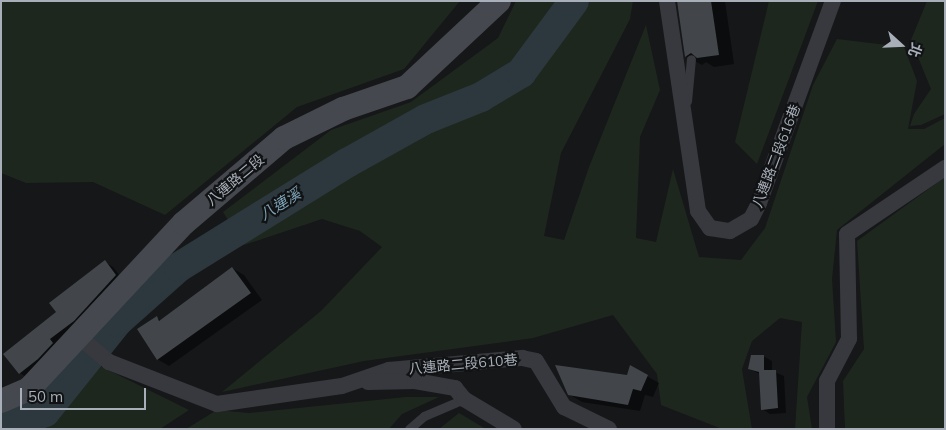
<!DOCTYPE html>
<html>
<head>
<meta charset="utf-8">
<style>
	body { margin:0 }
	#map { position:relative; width:946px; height:430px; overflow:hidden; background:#161719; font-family:Mulish,"Noto Sans TC",sans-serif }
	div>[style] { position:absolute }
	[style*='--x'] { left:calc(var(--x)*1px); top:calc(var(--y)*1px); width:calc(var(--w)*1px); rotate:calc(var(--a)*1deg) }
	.green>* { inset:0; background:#1e271e }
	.shadow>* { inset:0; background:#0007 }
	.river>* { height:30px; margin:-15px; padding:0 15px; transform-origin:15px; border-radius:15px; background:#2c383e }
	.building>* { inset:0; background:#424549 }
	.lane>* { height:9px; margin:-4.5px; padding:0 4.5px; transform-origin:4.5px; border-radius:4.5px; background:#37393e }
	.street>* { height:16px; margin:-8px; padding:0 8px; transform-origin:8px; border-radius:8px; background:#37393e }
	.secondary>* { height:24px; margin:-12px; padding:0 12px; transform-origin:12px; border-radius:12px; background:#45484e }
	span { translate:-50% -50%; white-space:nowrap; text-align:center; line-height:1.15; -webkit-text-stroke:4.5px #111214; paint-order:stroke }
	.street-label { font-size:14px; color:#a8afb9 }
	.water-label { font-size:15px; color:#7da3b6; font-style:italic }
	.frame { position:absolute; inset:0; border:2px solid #a8afb9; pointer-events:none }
	.north { position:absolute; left:876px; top:20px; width:50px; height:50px; -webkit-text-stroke:4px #111214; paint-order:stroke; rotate:110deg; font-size:14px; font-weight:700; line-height:20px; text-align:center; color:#a8afb9 }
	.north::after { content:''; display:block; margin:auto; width:18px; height:22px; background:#a8afb9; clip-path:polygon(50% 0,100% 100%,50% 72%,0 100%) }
	.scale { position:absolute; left:20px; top:388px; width:126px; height:22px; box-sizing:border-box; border:2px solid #a8afb9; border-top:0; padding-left:6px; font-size:15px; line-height:18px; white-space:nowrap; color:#a8afb9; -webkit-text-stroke:4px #111214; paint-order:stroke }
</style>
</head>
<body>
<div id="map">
	<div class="green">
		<div style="clip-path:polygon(1px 1px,460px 1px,404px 69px,297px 107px,165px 215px,93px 182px,26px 183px,1px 173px)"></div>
		<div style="clip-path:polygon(516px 1px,633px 1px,630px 19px,561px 153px,544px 236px,564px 240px,589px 167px,646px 25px,660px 90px,640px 137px,636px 238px,656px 242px,673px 169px,699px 257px,741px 260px,765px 228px,813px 85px,837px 39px,904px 47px,917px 81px,908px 129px,924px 129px,945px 118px,945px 144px,837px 230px,832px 279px,836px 342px,807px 397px,812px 429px,795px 429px,802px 322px,780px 318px,752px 341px,742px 369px,752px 429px,722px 429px,661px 405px,657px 374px,613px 315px,533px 338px,364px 361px,222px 392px,321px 311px,382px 247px,360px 231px,322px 219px,244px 245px,223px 212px,331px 130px,411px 102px,498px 38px)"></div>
		<div style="clip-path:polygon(769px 1px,818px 1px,757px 164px,735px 142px)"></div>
		<div style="clip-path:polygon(927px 1px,945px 1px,945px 114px,921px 125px,910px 126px,914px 114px,931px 89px,911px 40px)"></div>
		<div style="clip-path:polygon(945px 177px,945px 429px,845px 429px,843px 381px,864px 349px,857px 241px)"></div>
		<div style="clip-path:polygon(100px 366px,189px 410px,160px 429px,27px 429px,48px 426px)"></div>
		<div style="clip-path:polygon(406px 397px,439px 397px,402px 414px,389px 429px,186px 429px,217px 410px,249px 413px)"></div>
		<div style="clip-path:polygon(459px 413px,486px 429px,439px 429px)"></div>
	</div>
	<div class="shadow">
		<div style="clip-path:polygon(677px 1px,725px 1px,734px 64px,714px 67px,706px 62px,702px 65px,686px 56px)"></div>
		<div style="clip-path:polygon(105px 262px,113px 267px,124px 281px,28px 378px,20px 373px,58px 313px)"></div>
		<div style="clip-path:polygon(232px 268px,244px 275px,262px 300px,169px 366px,157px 359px,157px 318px,162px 321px)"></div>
		<div style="clip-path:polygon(763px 356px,772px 361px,772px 371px,784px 376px,786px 413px,770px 414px,762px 409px,760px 374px,749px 369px)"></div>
		<div style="clip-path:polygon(631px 367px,659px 383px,653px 397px,645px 395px,640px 411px,582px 402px,569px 394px,628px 376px)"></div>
	</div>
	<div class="river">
		<div style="--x:1;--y:429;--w:47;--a:-21.1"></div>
		<div style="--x:45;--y:412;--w:115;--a:-51.3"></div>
		<div style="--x:117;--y:322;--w:83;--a:-41.6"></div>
		<div style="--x:179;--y:267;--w:198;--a:-31.8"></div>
		<div style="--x:347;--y:163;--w:90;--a:-29.1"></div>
		<div style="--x:426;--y:119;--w:59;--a:-21.8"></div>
		<div style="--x:481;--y:97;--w:47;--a:-31"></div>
		<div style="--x:521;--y:73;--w:89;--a:-53.6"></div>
	</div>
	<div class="building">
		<div style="clip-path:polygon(677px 1px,711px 1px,719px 55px,697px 58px,691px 53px,685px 57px)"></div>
		<div style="clip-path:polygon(105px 260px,116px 275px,74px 321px,50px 339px,53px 343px,38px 359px,19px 374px,3px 354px,56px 312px,49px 303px)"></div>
		<div style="clip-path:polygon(232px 267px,251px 293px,157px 360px,137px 329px,157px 316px,159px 321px)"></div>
		<div style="clip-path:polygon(751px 355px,764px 355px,764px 370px,776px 370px,778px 408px,761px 410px,759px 372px,748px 369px)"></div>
		<div style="clip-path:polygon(555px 365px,627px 375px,630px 365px,648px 375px,641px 391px,633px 389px,628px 405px,568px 395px)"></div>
	</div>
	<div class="lane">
		<div style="--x:687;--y:101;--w:42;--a:-84.6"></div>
		<div style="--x:409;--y:429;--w:20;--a:-41"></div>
		<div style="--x:424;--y:416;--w:43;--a:-23"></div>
	</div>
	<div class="street">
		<div style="--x:667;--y:1;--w:212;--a:81.6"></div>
		<div style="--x:698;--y:211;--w:21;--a:55"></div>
		<div style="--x:710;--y:228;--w:20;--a:9"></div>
		<div style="--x:730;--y:231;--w:24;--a:-30"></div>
		<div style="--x:751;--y:219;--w:18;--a:-63"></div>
		<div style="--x:759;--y:203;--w:215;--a:-69.9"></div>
		<div style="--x:77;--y:335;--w:42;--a:40.2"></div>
		<div style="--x:109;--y:362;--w:116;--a:21.3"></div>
		<div style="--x:217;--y:404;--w:126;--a:-8.2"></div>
		<div style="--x:342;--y:386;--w:50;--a:-18.8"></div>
		<div style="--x:389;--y:370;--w:134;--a:-5.2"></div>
		<div style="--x:522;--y:358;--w:14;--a:12"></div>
		<div style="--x:536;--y:361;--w:54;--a:58.7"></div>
		<div style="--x:564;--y:407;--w:50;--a:26.1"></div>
		<div style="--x:368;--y:382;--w:47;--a:-1.2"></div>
		<div style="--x:415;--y:381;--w:41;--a:9.9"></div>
		<div style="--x:455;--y:388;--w:14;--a:51"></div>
		<div style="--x:464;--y:399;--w:58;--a:31"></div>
		<div style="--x:827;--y:429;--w:48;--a:-90"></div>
		<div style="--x:827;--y:381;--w:47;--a:-62.4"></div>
		<div style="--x:849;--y:339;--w:105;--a:-91.1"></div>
		<div style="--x:847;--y:234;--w:118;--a:-34"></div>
	</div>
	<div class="secondary">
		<div style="--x:1;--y:401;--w:30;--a:-23"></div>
		<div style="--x:29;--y:389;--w:227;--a:-47"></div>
		<div style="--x:184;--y:223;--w:131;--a:-40.4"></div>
		<div style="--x:284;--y:138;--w:66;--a:-26.2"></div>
		<div style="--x:343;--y:109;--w:68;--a:-19"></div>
		<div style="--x:407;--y:87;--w:126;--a:-43.1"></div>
	</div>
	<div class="street-label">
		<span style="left:776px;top:156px;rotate:-69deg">八連路二段616巷</span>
		<span style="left:235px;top:180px;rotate:-40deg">八連路二段</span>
		<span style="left:463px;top:364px;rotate:-5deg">八連路二段610巷</span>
	</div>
	<div class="water-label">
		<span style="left:280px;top:204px;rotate:-32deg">八連溪</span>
	</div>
	<div class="frame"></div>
	<div class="north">北</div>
	<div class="scale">50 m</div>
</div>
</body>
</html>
